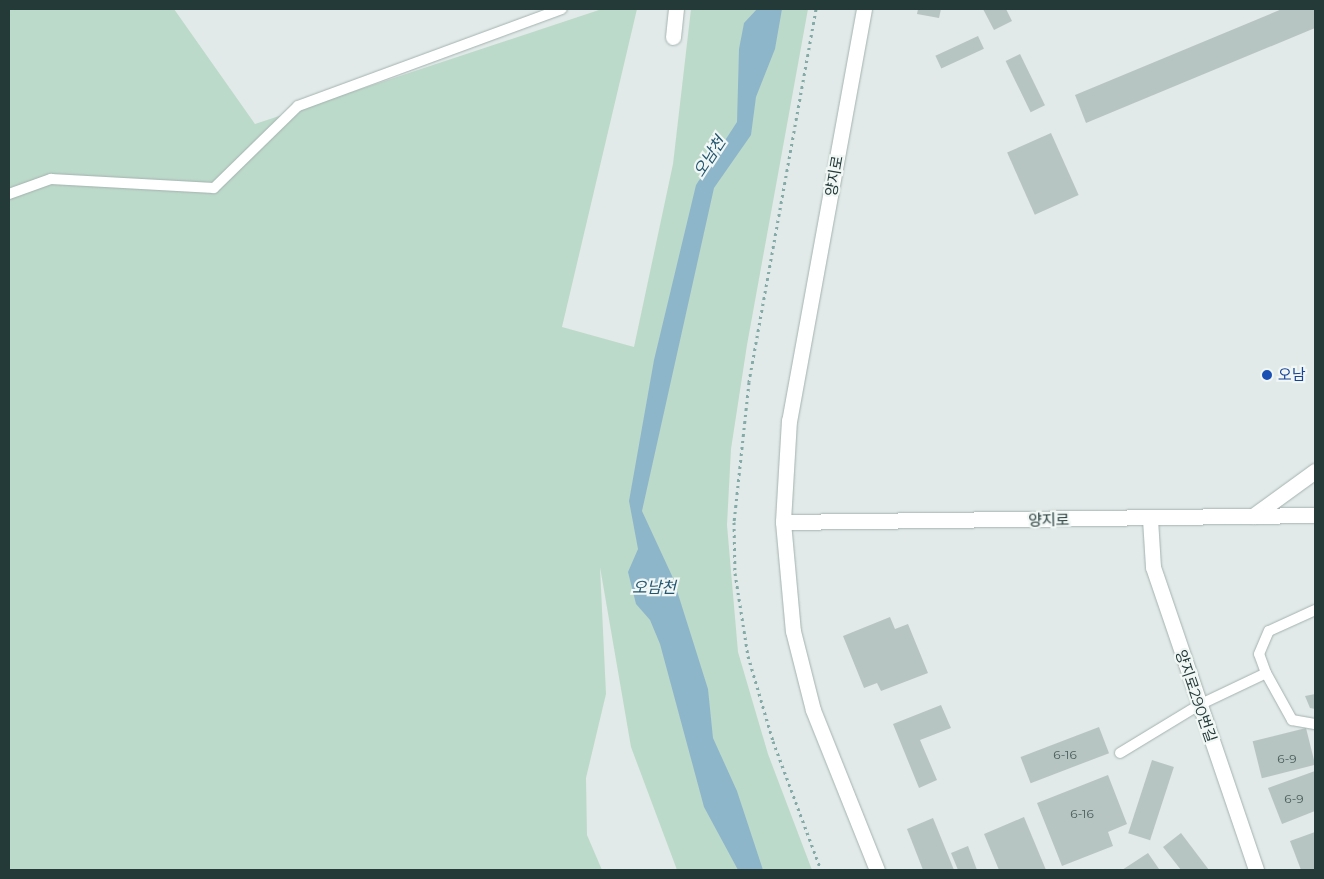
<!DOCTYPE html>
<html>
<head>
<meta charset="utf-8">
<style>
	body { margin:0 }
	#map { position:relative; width:1324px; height:879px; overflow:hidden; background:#e1eae8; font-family:Montserrat,"Noto Sans KR",sans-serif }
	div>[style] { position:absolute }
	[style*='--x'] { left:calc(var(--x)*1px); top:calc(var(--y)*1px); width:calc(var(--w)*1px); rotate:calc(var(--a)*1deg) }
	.green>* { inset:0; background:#bcdaca }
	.water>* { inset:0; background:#8eb6cb }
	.building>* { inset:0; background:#b7c5c2; transform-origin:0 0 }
	.path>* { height:3px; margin-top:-1.5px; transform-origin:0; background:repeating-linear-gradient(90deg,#84aba7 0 2.5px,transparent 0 6.5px) }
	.roads { filter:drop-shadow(0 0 1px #a4b2b0) drop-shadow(0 0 1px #a4b2b0) }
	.lane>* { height:10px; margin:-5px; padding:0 5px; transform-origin:5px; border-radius:5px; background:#fff }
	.street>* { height:15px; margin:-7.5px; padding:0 7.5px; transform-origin:7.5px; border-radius:7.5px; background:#fff }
	.secondary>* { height:15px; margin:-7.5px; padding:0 7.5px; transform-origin:7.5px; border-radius:7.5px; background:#fff }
	.dots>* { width:14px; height:14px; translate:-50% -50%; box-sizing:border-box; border:2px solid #f1f7f5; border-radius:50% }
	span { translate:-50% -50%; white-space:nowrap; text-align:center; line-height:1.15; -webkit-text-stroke:4.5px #f1f7f5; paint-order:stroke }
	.number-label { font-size:12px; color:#485d5a }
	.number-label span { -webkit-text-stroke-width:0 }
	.street-label { font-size:15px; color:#233a38 }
	.transit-label { font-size:15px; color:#164399 }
	.left { translate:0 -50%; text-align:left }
	.water-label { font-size:16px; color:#225570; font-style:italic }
	.frame { position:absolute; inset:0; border:10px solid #233a38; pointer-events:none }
</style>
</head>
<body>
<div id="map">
	<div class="green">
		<div style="clip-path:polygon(9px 9px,174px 9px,255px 124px,602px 9px,637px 9px,562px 327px,634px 347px,673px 164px,691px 9px,808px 9px,747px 345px,731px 449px,727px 525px,738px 652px,768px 754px,812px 870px,677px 870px,631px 747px,600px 567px,606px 694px,586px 778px,587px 835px,602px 870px,9px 870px)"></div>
	</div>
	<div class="water">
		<div style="clip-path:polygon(757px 9px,782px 9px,775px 49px,756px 97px,751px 135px,714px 188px,642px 511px,673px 578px,708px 689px,713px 738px,737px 791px,763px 870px,738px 870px,704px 807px,660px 644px,650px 620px,636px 604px,628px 572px,638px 549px,629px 501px,654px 360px,696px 185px,737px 122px,739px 49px,744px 23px)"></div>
	</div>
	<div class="building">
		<div style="clip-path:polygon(918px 9px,941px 9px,939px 18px,917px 14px)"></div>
		<div style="clip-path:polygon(983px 9px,1006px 9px,1012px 21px,994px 30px)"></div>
		<div style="clip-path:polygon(1282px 9px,1315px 9px,1315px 28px,1086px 123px,1075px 95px)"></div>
		<div style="left:978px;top:36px;width:14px;height:47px;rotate:65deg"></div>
		<div style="left:1020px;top:54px;width:57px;height:16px;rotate:64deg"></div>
		<div style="left:1051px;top:133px;width:68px;height:48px;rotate:66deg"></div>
		<div style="clip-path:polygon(890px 617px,895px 629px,908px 624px,928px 673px,881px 691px,877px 683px,864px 688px,843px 636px)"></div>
		<div style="clip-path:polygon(1315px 694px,1315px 709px,1310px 708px,1305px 696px)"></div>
		<div style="clip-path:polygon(941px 705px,951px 728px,920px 740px,937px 780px,919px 788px,893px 724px)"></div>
		<div style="left:1099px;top:727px;width:28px;height:84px;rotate:69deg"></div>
		<div style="left:1306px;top:728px;width:38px;height:55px;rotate:76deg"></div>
		<div style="left:1152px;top:760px;width:23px;height:77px;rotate:18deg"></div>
		<div style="clip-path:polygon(1315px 771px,1315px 811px,1282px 824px,1268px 788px)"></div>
		<div style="clip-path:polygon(1108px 775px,1127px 824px,1108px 832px,1113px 846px,1062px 866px,1037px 803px)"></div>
		<div style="clip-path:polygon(1024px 817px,1046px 870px,999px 870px,984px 834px)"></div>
		<div style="clip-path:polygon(933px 818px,954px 870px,923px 870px,907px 829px)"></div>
		<div style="clip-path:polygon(1315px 832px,1315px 870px,1301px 870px,1290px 841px)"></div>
		<div style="clip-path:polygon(1181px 833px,1209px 870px,1181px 870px,1163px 847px)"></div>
		<div style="clip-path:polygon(968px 846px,977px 870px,958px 870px,951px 853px)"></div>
		<div style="clip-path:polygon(1148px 853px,1159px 869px,1122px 870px)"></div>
	</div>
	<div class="path">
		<div style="--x:816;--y:9;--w:379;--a:100.2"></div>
		<div style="--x:749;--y:382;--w:141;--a:96.1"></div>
		<div style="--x:734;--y:522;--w:51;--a:88.9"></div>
		<div style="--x:735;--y:573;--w:84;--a:81.1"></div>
		<div style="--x:748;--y:656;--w:89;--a:73.6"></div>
		<div style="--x:773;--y:741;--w:138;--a:69.6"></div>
	</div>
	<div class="roads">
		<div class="lane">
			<div style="--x:9;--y:194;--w:45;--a:-19.7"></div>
			<div style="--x:51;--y:179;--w:163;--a:3.2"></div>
			<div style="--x:214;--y:188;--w:117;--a:-44.3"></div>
			<div style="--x:298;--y:106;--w:281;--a:-20.2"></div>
			<div style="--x:1266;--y:673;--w:54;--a:61"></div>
			<div style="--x:1292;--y:720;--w:23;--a:10"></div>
			<div style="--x:1120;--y:753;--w:92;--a:-31.3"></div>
			<div style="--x:1199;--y:705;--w:74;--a:-25.5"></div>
			<div style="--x:1266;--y:673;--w:20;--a:-110"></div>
			<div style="--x:1259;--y:654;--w:25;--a:-67"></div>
			<div style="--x:1269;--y:631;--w:51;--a:-24.5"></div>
		</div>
		<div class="street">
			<div style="--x:673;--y:37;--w:28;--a:-84"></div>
			<div style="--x:1253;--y:516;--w:77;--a:-36"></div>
			<div style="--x:1150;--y:519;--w:48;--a:86.4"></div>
			<div style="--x:1153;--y:567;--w:320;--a:71.2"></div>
			<div style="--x:783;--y:522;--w:532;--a:-0.75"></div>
		</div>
		<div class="secondary">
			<div style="--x:864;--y:9;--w:418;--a:100.3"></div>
			<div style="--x:789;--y:420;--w:102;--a:93.4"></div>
			<div style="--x:783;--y:522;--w:109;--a:84.8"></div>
			<div style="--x:793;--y:631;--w:81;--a:75.8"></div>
			<div style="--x:813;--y:710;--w:172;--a:68.2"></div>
		</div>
	</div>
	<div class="dots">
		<div style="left:1267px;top:375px;background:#1a4fb4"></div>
	</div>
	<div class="number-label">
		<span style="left:1065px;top:755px">6-16</span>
		<span style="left:1287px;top:759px">6-9</span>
		<span style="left:1294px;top:799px">6-9</span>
		<span style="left:1082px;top:814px">6-16</span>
	</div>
	<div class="street-label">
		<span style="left:834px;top:176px;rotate:-80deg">양지로</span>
		<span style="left:1049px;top:520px;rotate:-1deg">양지로</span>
		<span style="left:1196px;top:696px;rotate:71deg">양지로290번길</span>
	</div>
	<div class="transit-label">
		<span class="left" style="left:1278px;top:375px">오남</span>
	</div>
	<div class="water-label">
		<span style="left:710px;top:157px;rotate:-57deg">오남천</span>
		<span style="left:654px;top:588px">오남천</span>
	</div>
	<div class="frame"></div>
</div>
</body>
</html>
